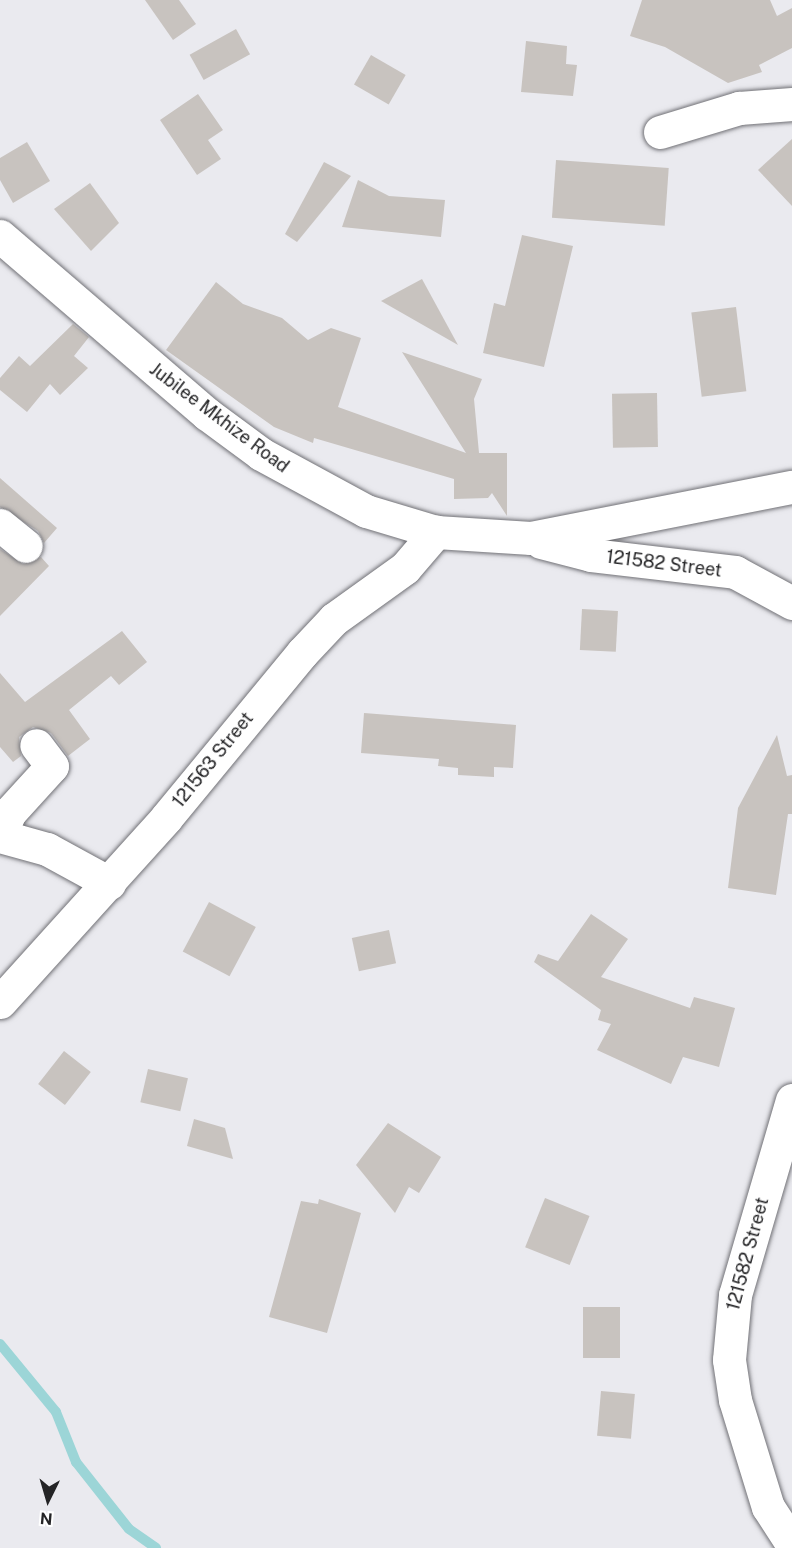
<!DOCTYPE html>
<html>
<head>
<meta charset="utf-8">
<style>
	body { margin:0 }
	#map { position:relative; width:792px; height:1548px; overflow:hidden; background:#eaeaef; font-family:"Public Sans",sans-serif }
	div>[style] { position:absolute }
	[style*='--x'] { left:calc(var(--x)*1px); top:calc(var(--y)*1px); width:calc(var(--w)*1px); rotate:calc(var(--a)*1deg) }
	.stream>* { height:10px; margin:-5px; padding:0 5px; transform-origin:5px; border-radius:5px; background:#9cd5d7 }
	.building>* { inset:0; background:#c8c3bf; transform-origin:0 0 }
	.roads { filter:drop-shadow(0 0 2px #717176) drop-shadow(0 0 2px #717176) }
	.minor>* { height:33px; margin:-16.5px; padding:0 16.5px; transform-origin:16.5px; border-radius:16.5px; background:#fff }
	span { translate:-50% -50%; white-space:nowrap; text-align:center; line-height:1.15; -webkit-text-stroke:4.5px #fff; paint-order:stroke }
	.street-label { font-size:18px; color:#242426 }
	.north { position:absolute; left:18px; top:1470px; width:60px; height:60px; -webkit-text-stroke:4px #fff; paint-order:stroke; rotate:185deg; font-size:16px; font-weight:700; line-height:24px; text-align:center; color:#242426 }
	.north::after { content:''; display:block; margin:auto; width:21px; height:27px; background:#242426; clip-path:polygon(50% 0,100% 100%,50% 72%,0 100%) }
</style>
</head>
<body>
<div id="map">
	<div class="stream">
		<div style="--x:0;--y:1344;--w:88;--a:50.5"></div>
		<div style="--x:56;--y:1412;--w:54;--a:68.2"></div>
		<div style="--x:76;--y:1462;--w:85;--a:51.7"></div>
		<div style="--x:129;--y:1529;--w:33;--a:35"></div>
	</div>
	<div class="building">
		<div style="clip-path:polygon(145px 0,179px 0,196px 24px,173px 40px)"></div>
		<div style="clip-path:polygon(642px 0,770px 0,777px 16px,792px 8px,792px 48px,759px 65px,762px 72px,728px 83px,665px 47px,630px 36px)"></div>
		<div style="left:236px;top:29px;width:29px;height:53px;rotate:61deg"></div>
		<div style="clip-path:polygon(526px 41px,567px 46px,566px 64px,577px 65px,573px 96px,521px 92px)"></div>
		<div style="left:371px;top:55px;width:40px;height:34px;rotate:30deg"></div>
		<div style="clip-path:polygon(198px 94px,223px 130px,208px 140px,221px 159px,197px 175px,160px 120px)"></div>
		<div style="clip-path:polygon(792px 139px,792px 206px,758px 170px)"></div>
		<div style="clip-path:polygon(27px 142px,50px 181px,13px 203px,0 180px,0 158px)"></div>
		<div style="left:556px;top:160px;width:113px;height:58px;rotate:4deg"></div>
		<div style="clip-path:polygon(324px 162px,351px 176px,297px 242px,285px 234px)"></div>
		<div style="clip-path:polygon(358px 180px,389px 196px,445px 200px,441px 237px,342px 227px)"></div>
		<div style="clip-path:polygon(90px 183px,119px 223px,91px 251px,54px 209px)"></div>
		<div style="clip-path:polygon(522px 235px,573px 246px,544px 367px,483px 353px,494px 303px,505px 306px)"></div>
		<div style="clip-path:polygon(422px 279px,458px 345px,381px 301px)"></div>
		<div style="clip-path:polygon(216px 282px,243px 304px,282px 318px,308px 340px,331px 328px,361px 338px,338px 407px,466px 453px,402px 352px,482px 379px,474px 399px,479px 453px,507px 453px,507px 516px,492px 493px,488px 498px,454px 499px,454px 479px,314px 438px,313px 443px,274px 427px,166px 350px)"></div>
		<div style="left:736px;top:307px;width:85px;height:45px;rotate:83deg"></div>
		<div style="clip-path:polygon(73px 324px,89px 337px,74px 356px,88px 368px,60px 395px,50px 384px,27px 412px,0 390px,0 378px,19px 356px,30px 366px)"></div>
		<div style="left:657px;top:393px;width:54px;height:45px;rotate:89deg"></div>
		<div style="clip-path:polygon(0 478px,57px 528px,44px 543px,38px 531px,0 507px)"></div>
		<div style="clip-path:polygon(0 549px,23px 564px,41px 557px,49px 566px,0 616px)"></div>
		<div style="left:582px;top:609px;width:36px;height:41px;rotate:3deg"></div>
		<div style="clip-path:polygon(122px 631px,147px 662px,119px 685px,111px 676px,69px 710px,90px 739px,68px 756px,51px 733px,33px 727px,19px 737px,21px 756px,13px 762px,0 747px,0 673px,25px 702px)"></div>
		<div style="clip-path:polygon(364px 713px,516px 725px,513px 768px,494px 767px,494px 777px,458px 775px,458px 768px,438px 766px,439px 759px,361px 753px)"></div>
		<div style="clip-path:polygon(777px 735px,787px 776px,792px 775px,792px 814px,788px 814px,776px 895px,728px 888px,738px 808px)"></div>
		<div style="left:209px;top:902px;width:53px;height:56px;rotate:28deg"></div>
		<div style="clip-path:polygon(591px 914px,628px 939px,601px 977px,690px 1008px,694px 997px,735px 1008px,719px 1067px,683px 1057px,671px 1084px,597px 1050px,611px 1024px,598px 1020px,601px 1010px,534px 962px,538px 954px,558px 961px)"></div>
		<div style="left:389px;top:930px;width:34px;height:38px;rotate:78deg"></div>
		<div style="left:64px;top:1051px;width:34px;height:42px;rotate:38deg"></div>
		<div style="left:148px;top:1069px;width:41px;height:34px;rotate:13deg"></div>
		<div style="clip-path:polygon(194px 1119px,225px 1128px,233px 1159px,187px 1146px)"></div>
		<div style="clip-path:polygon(388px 1123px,441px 1157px,419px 1193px,409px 1187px,395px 1213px,356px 1165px)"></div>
		<div style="left:545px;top:1198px;width:48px;height:53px;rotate:22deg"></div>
		<div style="clip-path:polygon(319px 1199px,361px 1213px,327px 1333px,269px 1317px,301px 1201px,318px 1204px)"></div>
		<div style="left:583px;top:1307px;width:37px;height:51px"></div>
		<div style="left:601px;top:1391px;width:34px;height:45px;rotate:5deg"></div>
	</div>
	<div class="roads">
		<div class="minor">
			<div style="--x:660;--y:132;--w:83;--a:-16.9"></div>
			<div style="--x:739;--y:108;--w:53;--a:-4.3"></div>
			<div style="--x:0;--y:236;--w:273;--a:40.7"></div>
			<div style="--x:207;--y:414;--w:67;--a:36.5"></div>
			<div style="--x:261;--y:454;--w:119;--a:28.5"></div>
			<div style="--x:366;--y:511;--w:73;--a:16.7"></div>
			<div style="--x:436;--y:532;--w:95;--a:3.6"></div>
			<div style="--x:531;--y:538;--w:266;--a:-11.1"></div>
			<div style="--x:0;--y:525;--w:33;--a:39"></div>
			<div style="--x:541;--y:542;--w:52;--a:14.6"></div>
			<div style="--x:591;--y:555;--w:145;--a:6.7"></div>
			<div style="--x:735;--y:572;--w:65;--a:28.5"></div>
			<div style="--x:0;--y:835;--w:25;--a:-67"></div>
			<div style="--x:10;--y:812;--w:62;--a:-47.6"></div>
			<div style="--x:52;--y:766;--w:26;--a:-127"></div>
			<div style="--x:0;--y:836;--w:49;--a:15.5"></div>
			<div style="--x:47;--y:849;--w:71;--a:28.7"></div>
			<div style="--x:0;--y:1002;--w:248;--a:-47.9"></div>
			<div style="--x:166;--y:818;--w:214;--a:-50.5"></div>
			<div style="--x:302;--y:653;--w:47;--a:-46.7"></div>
			<div style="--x:334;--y:619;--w:87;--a:-35.7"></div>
			<div style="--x:405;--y:568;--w:48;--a:-49.3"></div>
			<div style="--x:792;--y:1100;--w:203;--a:106.3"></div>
			<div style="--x:735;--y:1295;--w:65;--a:95.3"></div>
			<div style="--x:729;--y:1360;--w:40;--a:81.5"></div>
			<div style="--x:735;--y:1400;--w:112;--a:72.9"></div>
			<div style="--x:768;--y:1507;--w:44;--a:57"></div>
		</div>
	</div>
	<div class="street-label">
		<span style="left:219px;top:418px;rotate:37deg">Jubilee Mkhize Road</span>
		<span style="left:664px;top:564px;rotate:7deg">121582 Street</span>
		<span style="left:213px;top:760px;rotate:-51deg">121563 Street</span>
		<span style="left:748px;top:1254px;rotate:-75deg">121582 Street</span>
	</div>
	<div class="north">N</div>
</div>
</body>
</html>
